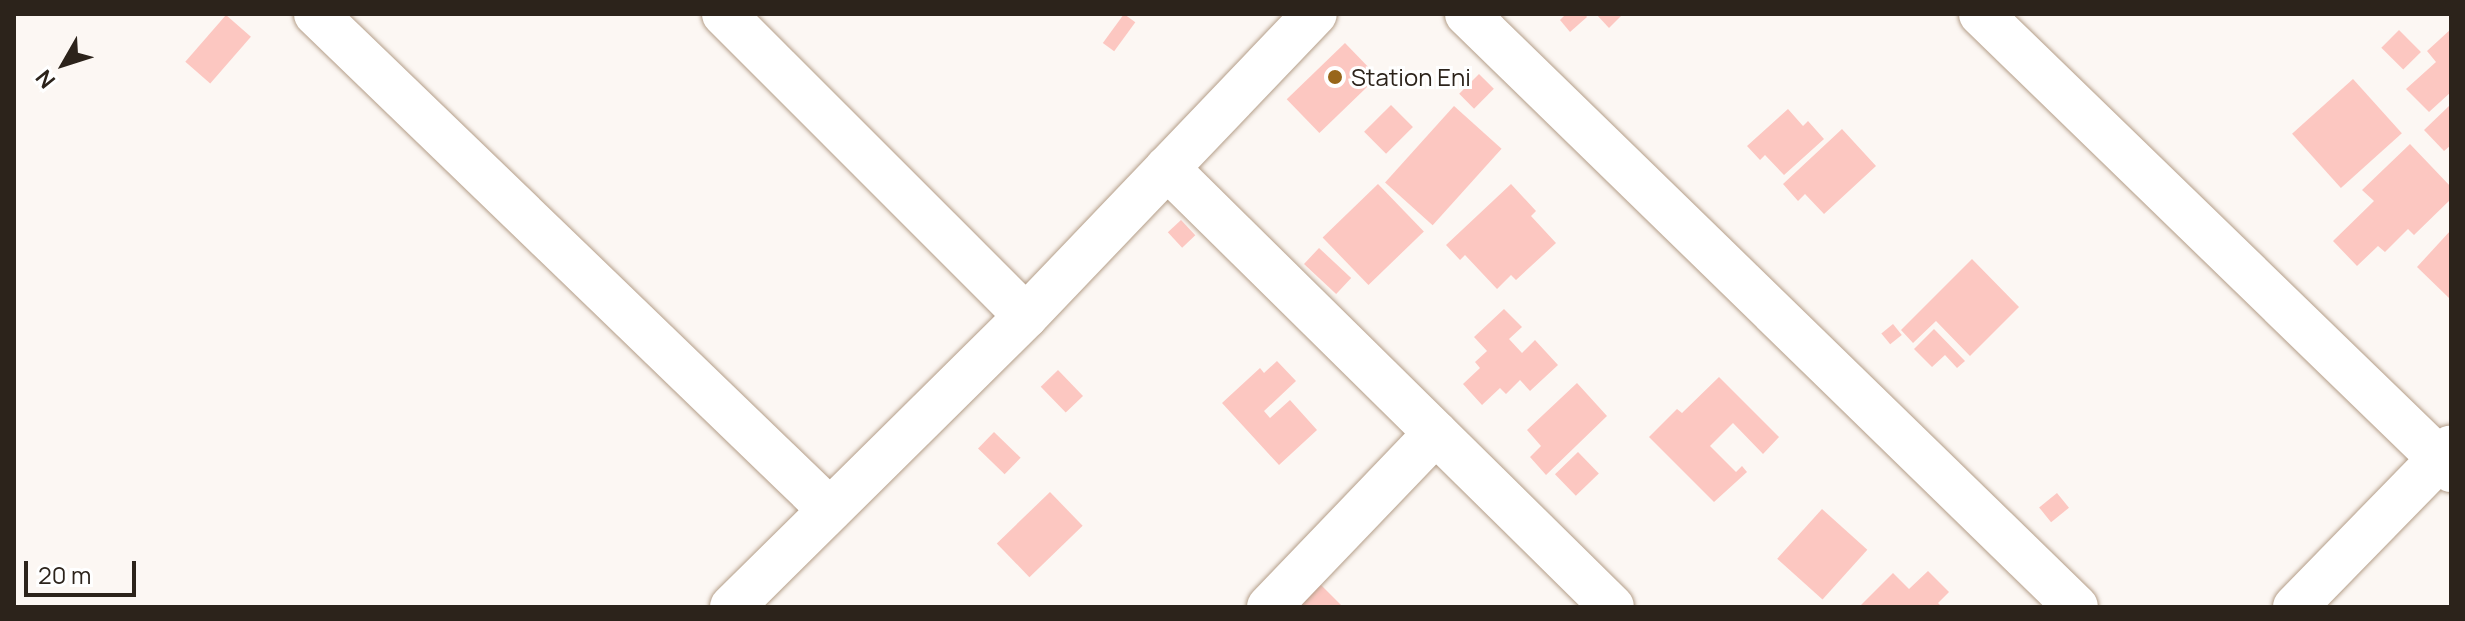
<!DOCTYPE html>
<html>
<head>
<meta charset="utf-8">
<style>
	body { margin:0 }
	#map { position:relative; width:2465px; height:621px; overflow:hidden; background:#fcf7f3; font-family:Manrope,sans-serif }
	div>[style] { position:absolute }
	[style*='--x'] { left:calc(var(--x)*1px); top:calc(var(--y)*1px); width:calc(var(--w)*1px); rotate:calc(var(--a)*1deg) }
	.building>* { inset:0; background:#fcc7c1; transform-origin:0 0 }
	.roads { filter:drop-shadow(0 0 2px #b49e89) drop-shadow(0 0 2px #b49e89) }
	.minor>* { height:44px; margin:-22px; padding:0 22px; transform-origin:22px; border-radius:22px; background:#fff }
	.dots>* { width:22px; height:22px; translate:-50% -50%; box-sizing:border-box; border:4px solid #fff; border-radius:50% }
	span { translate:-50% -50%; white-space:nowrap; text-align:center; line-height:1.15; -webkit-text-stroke:6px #fff; paint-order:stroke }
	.poi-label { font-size:24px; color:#2c231b }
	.left { translate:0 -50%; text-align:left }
	.frame { position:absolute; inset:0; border:16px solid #2c231b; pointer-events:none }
	.north { position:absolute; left:24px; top:24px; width:80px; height:80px; -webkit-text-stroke:6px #fff; paint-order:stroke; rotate:231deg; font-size:22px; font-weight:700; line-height:32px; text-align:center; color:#2c231b }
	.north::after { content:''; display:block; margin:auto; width:28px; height:36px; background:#2c231b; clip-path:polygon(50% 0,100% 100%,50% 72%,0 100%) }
	.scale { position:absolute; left:24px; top:561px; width:112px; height:36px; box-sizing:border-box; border:4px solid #2c231b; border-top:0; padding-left:10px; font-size:24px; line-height:28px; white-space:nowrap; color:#2c231b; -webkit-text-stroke:6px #fff; paint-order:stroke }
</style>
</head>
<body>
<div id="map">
	<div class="building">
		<div style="left:1124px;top:14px;width:14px;height:36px;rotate:36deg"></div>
		<div style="clip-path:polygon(1566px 14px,1585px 14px,1587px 17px,1570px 32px,1560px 20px)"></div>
		<div style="clip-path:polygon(1596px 14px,1623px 14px,1609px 28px)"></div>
		<div style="left:226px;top:15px;width:33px;height:62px;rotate:41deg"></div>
		<div style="clip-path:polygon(2451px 29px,2451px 92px,2429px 112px,2406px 89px,2436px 62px,2427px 51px)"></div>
		<div style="left:2399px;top:30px;width:31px;height:25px;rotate:45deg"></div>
		<div style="left:1345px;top:43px;width:47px;height:81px;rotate:46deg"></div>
		<div style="left:1479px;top:74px;width:21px;height:28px;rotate:45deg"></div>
		<div style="left:2353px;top:79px;width:73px;height:82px;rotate:48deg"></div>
		<div style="left:1391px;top:105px;width:31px;height:38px;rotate:45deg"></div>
		<div style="left:1454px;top:106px;width:64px;height:103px;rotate:42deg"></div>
		<div style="clip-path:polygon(2449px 106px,2451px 145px,2444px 151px,2424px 130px)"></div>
		<div style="clip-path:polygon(1788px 109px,1803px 126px,1808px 121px,1824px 139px,1784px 175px,1765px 155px,1760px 160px,1747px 146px)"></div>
		<div style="clip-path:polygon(1842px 129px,1876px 166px,1824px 214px,1805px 194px,1798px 201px,1783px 184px)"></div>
		<div style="clip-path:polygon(2410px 144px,2451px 187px,2451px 199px,2414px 235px,2408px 229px,2385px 252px,2378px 246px,2357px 266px,2333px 241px,2374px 201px,2362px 190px)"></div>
		<div style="left:1378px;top:184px;width:66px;height:77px;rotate:46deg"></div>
		<div style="clip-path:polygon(1511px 184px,1536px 211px,1531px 216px,1556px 243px,1516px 280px,1511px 275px,1497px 289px,1465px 255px,1460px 260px,1446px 245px)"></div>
		<div style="left:1181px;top:220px;width:21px;height:18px;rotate:47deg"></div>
		<div style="clip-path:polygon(2451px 230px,2451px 295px,2449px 298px,2417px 267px)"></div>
		<div style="left:1319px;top:248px;width:44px;height:22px;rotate:43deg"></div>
		<div style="clip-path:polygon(1972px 259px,2019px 307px,1970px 356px,1936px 321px,1913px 343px,1901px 330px)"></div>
		<div style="clip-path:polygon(1504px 309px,1522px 327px,1509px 339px,1522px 353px,1535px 340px,1558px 365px,1530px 391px,1520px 380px,1506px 394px,1500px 388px,1482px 405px,1463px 384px,1480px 368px,1475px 362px,1487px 351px,1474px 337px)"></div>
		<div style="left:1893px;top:324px;width:14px;height:15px;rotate:51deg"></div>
		<div style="clip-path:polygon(1934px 329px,1965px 361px,1957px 368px,1945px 355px,1932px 367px,1914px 349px)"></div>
		<div style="clip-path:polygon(1277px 361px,1296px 381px,1264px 411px,1270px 418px,1290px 400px,1317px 430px,1279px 465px,1222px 403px,1260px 368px,1264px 373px)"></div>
		<div style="left:1058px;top:370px;width:36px;height:24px;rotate:46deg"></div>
		<div style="clip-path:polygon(1719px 377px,1779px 437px,1763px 454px,1733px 423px,1710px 446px,1736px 472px,1742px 466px,1747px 472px,1714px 502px,1649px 437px,1677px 409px,1682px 413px)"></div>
		<div style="clip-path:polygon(1577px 383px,1607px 416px,1546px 475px,1530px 457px,1541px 446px,1527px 430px)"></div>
		<div style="left:994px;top:432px;width:37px;height:23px;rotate:44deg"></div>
		<div style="left:1578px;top:452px;width:30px;height:32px;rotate:46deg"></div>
		<div style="left:1050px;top:492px;width:47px;height:74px;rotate:46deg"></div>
		<div style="left:2057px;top:493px;width:19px;height:23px;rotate:51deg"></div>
		<div style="left:1822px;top:509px;width:61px;height:67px;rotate:42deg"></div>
		<div style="clip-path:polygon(1928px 571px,1949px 592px,1938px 603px,1942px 607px,1859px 607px,1893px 573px,1909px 589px)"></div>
		<div style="clip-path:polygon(1320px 584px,1343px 607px,1297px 607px)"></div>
	</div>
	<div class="roads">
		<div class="minor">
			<div style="--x:316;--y:14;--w:714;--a:43.98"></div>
			<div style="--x:724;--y:14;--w:427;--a:45"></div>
			<div style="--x:1467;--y:14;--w:850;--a:44.24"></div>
			<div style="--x:1981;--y:14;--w:655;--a:44.13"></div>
			<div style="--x:1167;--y:168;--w:625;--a:44.61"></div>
			<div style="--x:732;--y:607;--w:414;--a:-44.7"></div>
			<div style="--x:1026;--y:316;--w:418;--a:-46.3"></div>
			<div style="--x:1269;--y:607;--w:241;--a:-46.2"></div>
			<div style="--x:2295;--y:607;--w:223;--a:-45.7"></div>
		</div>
	</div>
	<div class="dots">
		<div style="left:1335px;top:77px;background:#98661a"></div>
	</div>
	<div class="poi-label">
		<span class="left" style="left:1351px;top:77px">Station Eni</span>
	</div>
	<div class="frame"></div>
	<div class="north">N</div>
	<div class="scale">20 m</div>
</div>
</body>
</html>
